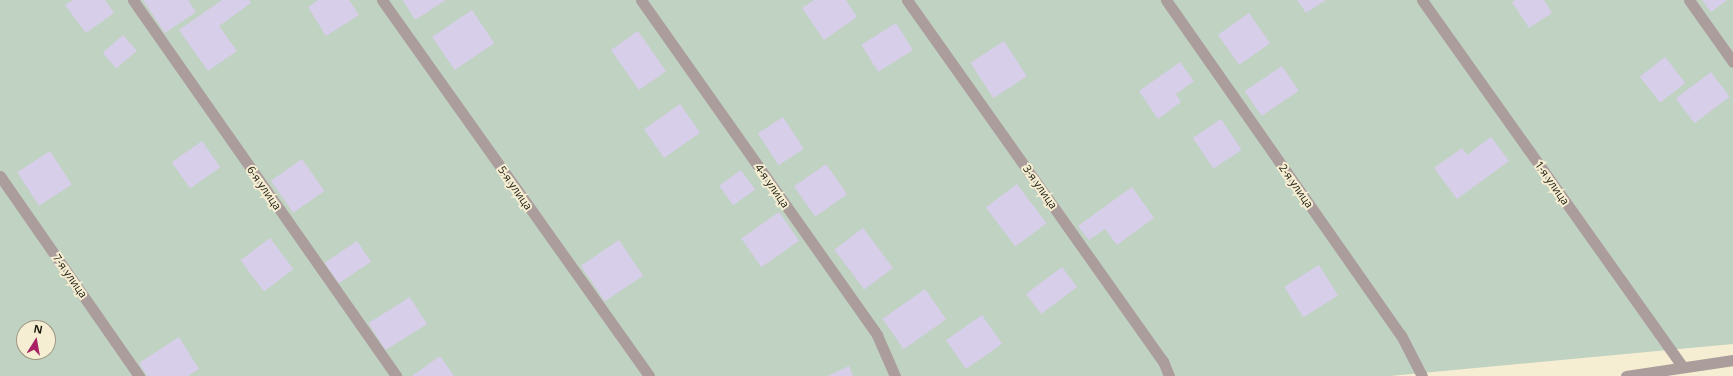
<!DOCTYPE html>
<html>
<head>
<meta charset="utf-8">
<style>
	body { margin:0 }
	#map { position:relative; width:1733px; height:376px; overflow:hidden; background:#f6eed2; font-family:"Open Sans",sans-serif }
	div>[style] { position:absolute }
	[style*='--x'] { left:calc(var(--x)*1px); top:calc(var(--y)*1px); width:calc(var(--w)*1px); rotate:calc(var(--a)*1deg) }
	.green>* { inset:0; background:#c0d2c2 }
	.building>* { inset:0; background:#d7cee9; transform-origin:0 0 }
	.service>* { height:11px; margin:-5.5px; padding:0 5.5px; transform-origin:5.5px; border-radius:5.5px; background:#ac9d9d }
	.tertiary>* { height:11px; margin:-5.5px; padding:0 5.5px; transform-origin:5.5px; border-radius:5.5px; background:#ac9d9d }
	span { translate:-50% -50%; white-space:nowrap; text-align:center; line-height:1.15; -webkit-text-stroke:4px #f6eed2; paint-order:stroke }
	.street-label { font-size:11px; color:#1b180e }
	.north { position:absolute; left:16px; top:320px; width:40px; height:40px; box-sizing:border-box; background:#f6eed2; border:1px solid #9e9884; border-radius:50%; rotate:11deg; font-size:11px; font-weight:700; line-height:16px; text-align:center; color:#1b180e }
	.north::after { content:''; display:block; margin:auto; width:14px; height:18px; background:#a92065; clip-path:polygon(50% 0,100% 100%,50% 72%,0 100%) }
</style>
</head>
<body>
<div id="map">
	<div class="green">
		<div style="clip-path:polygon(evenodd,0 0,1733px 0,1733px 344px,1390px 376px,0 376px,0 0,24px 328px,48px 328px,48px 352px,24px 352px,24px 328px)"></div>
	</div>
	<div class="building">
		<div style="clip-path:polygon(73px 0,105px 0,114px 13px,86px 33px,65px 5px)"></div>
		<div style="clip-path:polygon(143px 0,188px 0,196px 12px,165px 33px)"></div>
		<div style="clip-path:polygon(222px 0,249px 0,251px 3px,219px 26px,237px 51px,208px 71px,179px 30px)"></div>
		<div style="clip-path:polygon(318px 0,349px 0,359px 15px,326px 36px,308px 7px)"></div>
		<div style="clip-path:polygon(403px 0,446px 0,415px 20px)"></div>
		<div style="clip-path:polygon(814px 0,846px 0,857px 17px,824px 40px,802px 8px)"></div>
		<div style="clip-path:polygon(1297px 0,1326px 0,1306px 13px)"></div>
		<div style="clip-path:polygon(1516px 0,1544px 0,1552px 13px,1529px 28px,1512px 2px)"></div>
		<div style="clip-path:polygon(1702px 0,1727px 0,1711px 12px)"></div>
		<div style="left:472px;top:10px;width:40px;height:48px;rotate:56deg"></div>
		<div style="left:1249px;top:13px;width:37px;height:38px;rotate:55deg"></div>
		<div style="left:896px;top:23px;width:32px;height:41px;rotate:58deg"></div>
		<div style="left:638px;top:31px;width:49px;height:33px;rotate:55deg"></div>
		<div style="left:123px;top:35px;width:21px;height:27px;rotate:49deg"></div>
		<div style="left:1004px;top:41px;width:42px;height:40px;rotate:57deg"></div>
		<div style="left:1665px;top:57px;width:33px;height:32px;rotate:52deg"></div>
		<div style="clip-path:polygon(1180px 62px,1194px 81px,1176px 94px,1181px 102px,1158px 119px,1139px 91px)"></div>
		<div style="left:1282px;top:66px;width:30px;height:45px;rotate:56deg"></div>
		<div style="left:1711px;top:72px;width:31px;height:44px;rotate:53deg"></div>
		<div style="left:680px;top:104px;width:35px;height:44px;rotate:55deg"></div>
		<div style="left:783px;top:117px;width:38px;height:30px;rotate:57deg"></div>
		<div style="left:1221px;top:119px;width:37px;height:34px;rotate:56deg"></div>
		<div style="clip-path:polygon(1491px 137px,1509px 161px,1457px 199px,1434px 168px,1462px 148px,1467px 155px)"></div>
		<div style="left:202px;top:141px;width:32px;height:37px;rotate:55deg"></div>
		<div style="left:50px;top:151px;width:40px;height:39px;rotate:57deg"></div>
		<div style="left:302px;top:159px;width:39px;height:38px;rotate:55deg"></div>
		<div style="left:826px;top:164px;width:37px;height:39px;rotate:55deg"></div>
		<div style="left:741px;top:170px;width:24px;height:27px;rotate:54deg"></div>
		<div style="left:1017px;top:184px;width:49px;height:39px;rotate:53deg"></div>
		<div style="clip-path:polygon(1132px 187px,1154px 218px,1117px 245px,1105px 229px,1089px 240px,1078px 226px)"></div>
		<div style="left:779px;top:212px;width:35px;height:46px;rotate:55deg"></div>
		<div style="left:863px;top:228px;width:50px;height:36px;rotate:53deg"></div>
		<div style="left:270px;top:238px;width:39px;height:37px;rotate:53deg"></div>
		<div style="left:619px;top:240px;width:43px;height:46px;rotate:56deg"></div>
		<div style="left:357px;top:241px;width:25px;height:39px;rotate:56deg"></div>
		<div style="left:1319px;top:265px;width:36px;height:41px;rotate:58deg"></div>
		<div style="left:1062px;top:267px;width:25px;height:45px;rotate:53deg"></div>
		<div style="left:925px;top:289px;width:37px;height:52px;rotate:55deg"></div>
		<div style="left:410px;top:297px;width:32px;height:49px;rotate:58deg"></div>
		<div style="left:982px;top:315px;width:35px;height:44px;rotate:55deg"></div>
		<div style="clip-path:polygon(179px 337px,199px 369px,188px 376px,147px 376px,139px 363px)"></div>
		<div style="clip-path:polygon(440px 356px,454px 376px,412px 376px)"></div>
		<div style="clip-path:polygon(849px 366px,853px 376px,828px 376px)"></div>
	</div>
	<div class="service">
		<div style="--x:133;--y:0;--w:459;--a:55"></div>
		<div style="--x:382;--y:0;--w:461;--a:54.6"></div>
		<div style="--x:641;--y:0;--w:410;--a:54.8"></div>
		<div style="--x:877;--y:335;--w:45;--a:66.3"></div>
		<div style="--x:907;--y:0;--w:443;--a:54.7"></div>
		<div style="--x:1163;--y:361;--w:16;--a:68"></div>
		<div style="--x:1166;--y:0;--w:409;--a:55"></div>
		<div style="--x:1401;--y:335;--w:46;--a:62.9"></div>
		<div style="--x:1422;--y:0;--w:449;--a:54.6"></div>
		<div style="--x:1689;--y:0;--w:76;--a:54.6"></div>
		<div style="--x:0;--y:176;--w:244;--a:55.2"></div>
	</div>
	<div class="tertiary">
		<div style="--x:1626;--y:376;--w:108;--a:-8.5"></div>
	</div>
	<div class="street-label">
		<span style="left:1552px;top:183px;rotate:55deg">1-я улица</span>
		<span style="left:772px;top:186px;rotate:55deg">4-я улица</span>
		<span style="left:1296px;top:186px;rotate:55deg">2-я улица</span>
		<span style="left:1040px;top:187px;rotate:55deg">3-я улица</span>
		<span style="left:264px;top:188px;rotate:55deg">6-я улица</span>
		<span style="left:515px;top:188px;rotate:55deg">5-я улица</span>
		<span style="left:70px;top:276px;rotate:55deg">7-я улица</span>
	</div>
	<div class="north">N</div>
</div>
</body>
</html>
